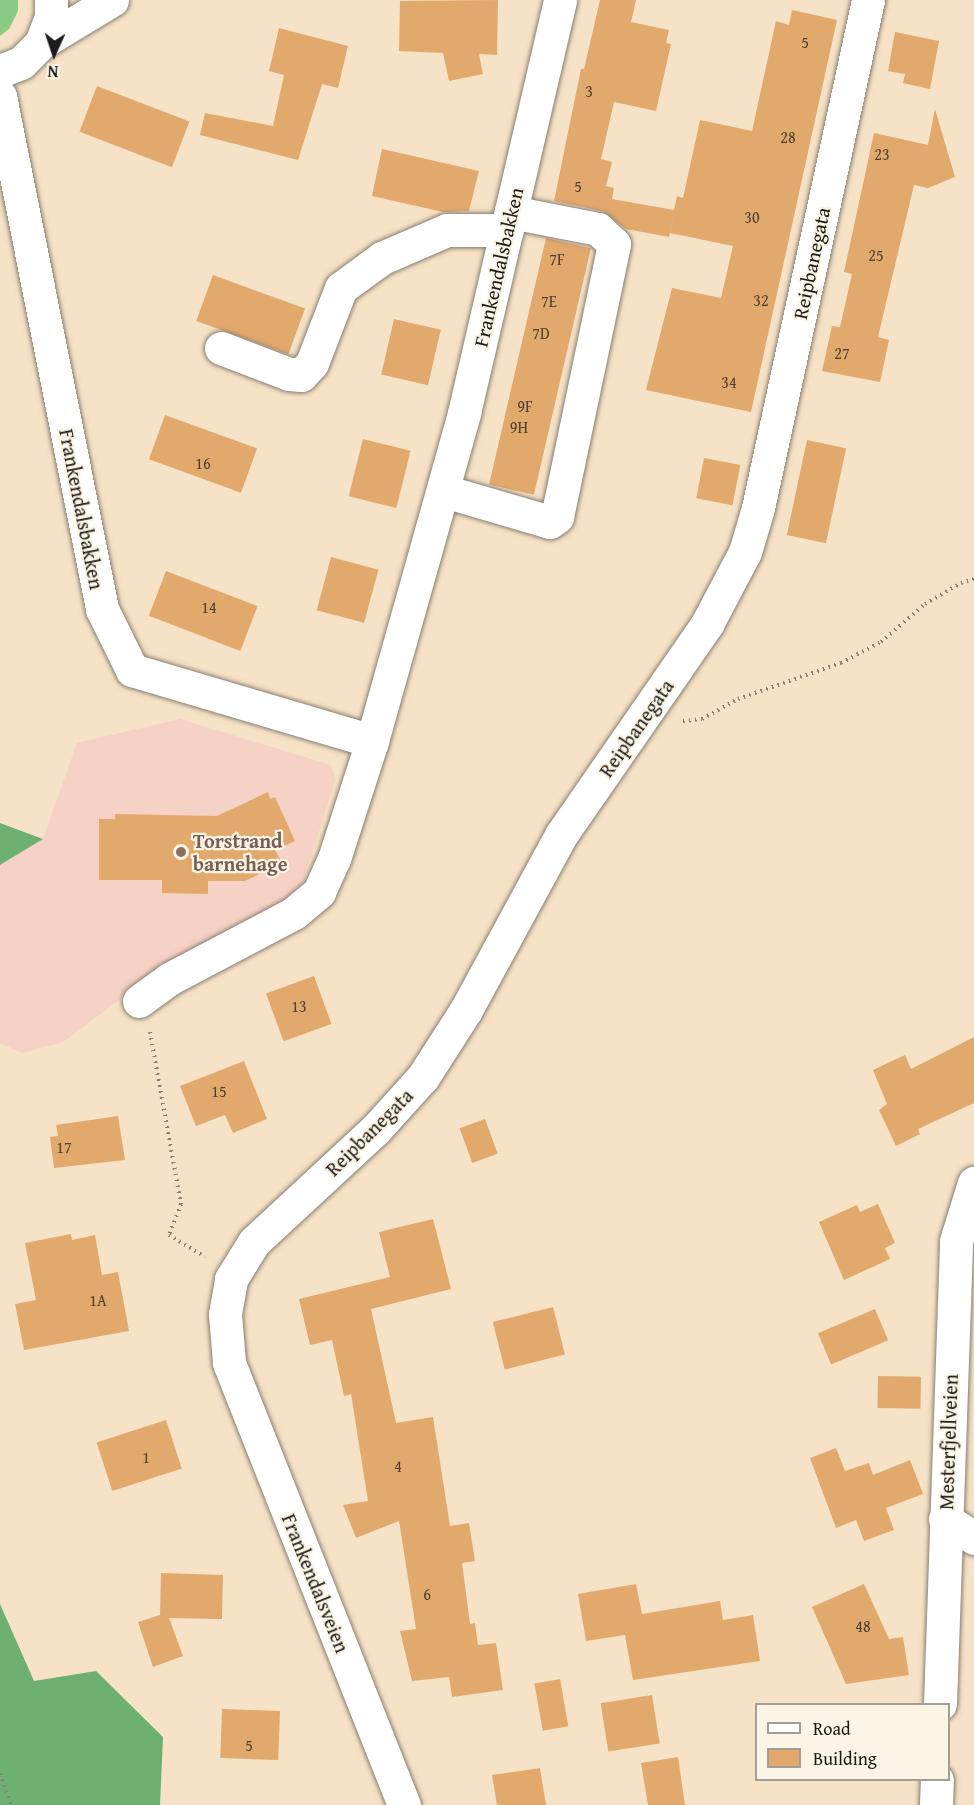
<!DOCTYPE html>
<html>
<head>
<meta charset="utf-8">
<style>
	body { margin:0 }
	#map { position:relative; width:974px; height:1805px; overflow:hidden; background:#f6e2c6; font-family:"Gentium Book Plus",serif }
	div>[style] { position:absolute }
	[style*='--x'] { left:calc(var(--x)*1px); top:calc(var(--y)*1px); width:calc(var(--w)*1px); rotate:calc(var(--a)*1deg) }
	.built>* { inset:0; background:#f6d1c5 }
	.green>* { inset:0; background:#88cc85 }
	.forest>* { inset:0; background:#6eb072 }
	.building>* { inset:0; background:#e2a96d; transform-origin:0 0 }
	.path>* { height:4px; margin-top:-2px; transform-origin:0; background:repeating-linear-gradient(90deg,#897f71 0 1.5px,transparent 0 6px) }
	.roads { filter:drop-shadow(0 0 2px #897f71) drop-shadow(0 0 2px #897f71) }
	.minor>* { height:33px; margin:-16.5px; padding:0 16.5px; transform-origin:16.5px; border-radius:16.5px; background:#fff }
	.major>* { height:33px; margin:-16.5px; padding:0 16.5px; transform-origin:16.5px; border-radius:16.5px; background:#fff }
	.dots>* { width:16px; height:16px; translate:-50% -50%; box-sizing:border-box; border:3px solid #fcf5e5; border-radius:50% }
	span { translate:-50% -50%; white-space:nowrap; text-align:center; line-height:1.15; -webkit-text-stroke:4.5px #fcf5e5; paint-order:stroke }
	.number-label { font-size:16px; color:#4e3f30 }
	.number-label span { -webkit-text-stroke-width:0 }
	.street-label { font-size:20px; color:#1c1c1c }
	.education-label { font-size:20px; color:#785e54; font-weight:700 }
	.left { translate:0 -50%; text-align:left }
	.legend { position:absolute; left:755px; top:1703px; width:195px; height:78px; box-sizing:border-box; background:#fcf5e5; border:2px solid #a29e95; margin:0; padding:8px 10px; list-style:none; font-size:18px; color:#1c1c1c }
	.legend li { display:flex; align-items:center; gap:12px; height:30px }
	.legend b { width:30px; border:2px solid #a29e95 }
	.north { position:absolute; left:24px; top:24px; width:60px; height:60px; -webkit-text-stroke:4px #fcf5e5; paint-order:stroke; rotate:183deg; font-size:16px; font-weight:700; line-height:24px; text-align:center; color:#1c1c1c }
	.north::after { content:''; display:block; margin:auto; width:21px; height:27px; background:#1c1c1c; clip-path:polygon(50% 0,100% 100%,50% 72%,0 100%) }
</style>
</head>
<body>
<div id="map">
	<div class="built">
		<div style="clip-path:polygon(180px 719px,331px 765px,336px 779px,297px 899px,135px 988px,63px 1042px,23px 1053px,0 1043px,0 865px,43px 839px,77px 743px)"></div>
	</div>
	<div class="green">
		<div style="clip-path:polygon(0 0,18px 0,18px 11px,9px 29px,0 36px)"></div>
	</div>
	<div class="forest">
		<div style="clip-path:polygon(0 823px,43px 839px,0 865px)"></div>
		<div style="clip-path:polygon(0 1604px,34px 1681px,96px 1671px,163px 1737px,160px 1805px,0 1805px)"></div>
	</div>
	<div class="building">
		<div style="clip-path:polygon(498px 0,497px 55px,479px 54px,483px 74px,449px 81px,443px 53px,399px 51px,400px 1px)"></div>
		<div style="clip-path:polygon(600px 0,636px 0,631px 22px,669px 30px,666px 43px,671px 44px,656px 111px,614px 102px,601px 159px,612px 162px,606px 186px,614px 188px,612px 199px,674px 210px,677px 196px,683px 198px,700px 120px,752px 131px,776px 21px,789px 25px,792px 10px,837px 20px,751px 412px,646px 390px,672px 288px,721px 298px,733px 246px,670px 233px,674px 213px,669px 237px,626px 229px,602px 211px,554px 201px,581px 69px,584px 69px)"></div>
		<div style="clip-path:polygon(279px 28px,348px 46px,338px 88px,322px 84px,298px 160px,200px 135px,205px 113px,273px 126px,284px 75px,269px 71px)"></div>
		<div style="clip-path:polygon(895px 32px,939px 41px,930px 89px,903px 83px,905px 74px,888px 71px)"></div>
		<div style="left:97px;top:86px;width:99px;height:49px;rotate:21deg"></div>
		<div style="clip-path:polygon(935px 109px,955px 177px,928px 188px,914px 185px,878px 337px,889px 340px,880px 382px,822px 371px,832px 326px,840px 327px,852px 274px,844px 272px,874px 133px,928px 145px)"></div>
		<div style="clip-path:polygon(382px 149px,479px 171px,469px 211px,443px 212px,372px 196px)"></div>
		<div style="left:546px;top:238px;width:46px;height:253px;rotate:13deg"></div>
		<div style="left:213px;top:275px;width:98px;height:49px;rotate:20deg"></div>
		<div style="left:394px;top:319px;width:48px;height:57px;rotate:13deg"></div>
		<div style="left:165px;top:415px;width:98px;height:47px;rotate:20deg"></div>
		<div style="left:363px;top:439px;width:49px;height:59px;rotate:14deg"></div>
		<div style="left:807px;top:440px;width:40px;height:97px;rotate:12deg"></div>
		<div style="left:704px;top:458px;width:37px;height:41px;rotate:11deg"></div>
		<div style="left:331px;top:557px;width:49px;height:55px;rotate:15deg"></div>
		<div style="left:166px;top:571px;width:98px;height:48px;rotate:21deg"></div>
		<div style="clip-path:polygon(268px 792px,270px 799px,275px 797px,295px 841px,275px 850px,282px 863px,245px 881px,208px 881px,208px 894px,162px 893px,162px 880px,99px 880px,99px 819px,115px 819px,115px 814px,217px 816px)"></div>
		<div style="left:314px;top:976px;width:51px;height:51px;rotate:70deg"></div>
		<div style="clip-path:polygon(974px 1037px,974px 1103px,918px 1129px,920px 1134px,896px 1146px,879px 1110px,887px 1104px,873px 1070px,905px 1055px,911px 1069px)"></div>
		<div style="clip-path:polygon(244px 1061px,267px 1119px,233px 1133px,225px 1115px,196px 1126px,180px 1086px)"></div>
		<div style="clip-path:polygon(118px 1116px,125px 1160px,54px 1168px,50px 1137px,58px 1136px,56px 1125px)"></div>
		<div style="left:485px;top:1119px;width:37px;height:27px;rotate:70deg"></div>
		<div style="clip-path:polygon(878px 1204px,895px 1243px,885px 1248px,890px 1259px,844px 1280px,819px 1222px,857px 1205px,860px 1212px)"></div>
		<div style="clip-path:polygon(433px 1219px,451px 1289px,371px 1309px,396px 1423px,433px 1417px,450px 1526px,469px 1523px,475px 1561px,462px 1563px,470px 1624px,475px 1623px,478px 1645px,496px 1643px,503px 1690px,452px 1697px,449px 1677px,412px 1681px,400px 1631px,416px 1629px,399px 1521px,356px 1538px,343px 1505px,368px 1501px,351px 1394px,344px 1396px,332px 1340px,310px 1345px,299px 1299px,390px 1277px,379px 1232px)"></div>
		<div style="clip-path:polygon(71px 1234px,72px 1240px,95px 1235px,102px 1275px,118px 1272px,129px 1331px,24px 1350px,15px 1304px,36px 1300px,25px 1243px)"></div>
		<div style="left:553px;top:1307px;width:49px;height:62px;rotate:76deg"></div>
		<div style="left:875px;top:1309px;width:34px;height:62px;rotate:67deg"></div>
		<div style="left:878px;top:1376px;width:43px;height:32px;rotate:1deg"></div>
		<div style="left:166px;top:1420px;width:51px;height:73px;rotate:72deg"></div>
		<div style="clip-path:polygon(836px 1448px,845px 1471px,869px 1463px,873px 1475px,910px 1460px,923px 1494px,886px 1508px,894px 1530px,864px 1541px,856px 1520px,836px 1528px,810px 1458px)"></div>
		<div style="clip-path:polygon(161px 1573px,223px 1575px,222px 1619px,169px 1618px,183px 1656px,153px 1667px,138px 1622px,160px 1615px)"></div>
		<div style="clip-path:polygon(636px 1584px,642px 1614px,720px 1601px,723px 1620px,753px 1615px,760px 1661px,633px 1680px,625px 1635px,586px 1641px,578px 1594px)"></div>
		<div style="clip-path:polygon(864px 1584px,889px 1639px,903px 1637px,909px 1675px,846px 1684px,812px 1607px)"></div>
		<div style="left:560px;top:1679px;width:48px;height:26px;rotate:80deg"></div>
		<div style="left:652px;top:1695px;width:49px;height:52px;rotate:81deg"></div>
		<div style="left:222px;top:1709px;width:58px;height:49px;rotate:2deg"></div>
		<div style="clip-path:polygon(678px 1757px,685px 1805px,648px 1805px,641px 1763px)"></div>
		<div style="clip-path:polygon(540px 1768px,546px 1805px,497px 1805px,492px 1775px)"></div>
	</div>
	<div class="path">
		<div style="--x:683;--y:721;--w:19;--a:-6"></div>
		<div style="--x:702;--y:719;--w:41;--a:-29.1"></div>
		<div style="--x:738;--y:699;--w:109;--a:-19.3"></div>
		<div style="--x:841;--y:663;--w:45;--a:-27.7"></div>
		<div style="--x:881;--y:642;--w:58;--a:-40.8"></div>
		<div style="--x:925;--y:604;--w:42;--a:-30.3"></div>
		<div style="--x:961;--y:583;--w:14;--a:-17"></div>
		<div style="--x:150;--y:1032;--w:175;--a:79.8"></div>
		<div style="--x:181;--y:1204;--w:33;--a:111"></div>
		<div style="--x:169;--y:1235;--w:42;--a:31.4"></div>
		<div style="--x:0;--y:1774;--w:33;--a:70"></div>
	</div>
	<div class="roads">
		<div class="minor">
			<div style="--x:0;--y:96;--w:523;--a:78.75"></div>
			<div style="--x:102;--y:609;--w:68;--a:63.8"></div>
			<div style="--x:132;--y:670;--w:250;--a:16.5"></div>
			<div style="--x:221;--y:348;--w:73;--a:20.9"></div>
			<div style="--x:289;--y:374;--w:12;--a:5"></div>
			<div style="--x:301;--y:375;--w:16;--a:-47"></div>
			<div style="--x:312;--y:363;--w:80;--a:-68.9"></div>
			<div style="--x:341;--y:288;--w:51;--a:-36.2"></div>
			<div style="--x:382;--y:258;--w:71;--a:-23.3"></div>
			<div style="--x:447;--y:230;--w:60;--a:0"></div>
			<div style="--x:444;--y:491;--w:110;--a:16.3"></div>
			<div style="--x:550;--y:522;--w:9;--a:-36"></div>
			<div style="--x:557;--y:517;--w:279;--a:-78.2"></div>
			<div style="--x:614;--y:244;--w:22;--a:-137"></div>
			<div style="--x:598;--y:229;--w:89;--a:-168.9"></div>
			<div style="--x:139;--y:1001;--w:37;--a:-36"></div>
			<div style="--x:169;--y:979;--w:141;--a:-27.8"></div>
			<div style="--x:294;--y:913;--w:33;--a:-40"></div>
			<div style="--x:319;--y:892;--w:36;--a:-66"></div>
			<div style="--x:334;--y:859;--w:124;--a:-72.1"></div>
			<div style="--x:372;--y:741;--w:341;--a:-74.3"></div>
			<div style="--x:464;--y:413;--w:424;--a:-76.9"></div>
			<div style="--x:945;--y:1519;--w:35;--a:33"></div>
			<div style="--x:940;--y:1704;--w:463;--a:-88"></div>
			<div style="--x:956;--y:1241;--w:61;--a:-72.8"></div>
			<div style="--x:936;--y:1805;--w:25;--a:-88"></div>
		</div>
		<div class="major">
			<div style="--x:41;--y:43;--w:83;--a:-31.2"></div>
			<div style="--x:0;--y:71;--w:22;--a:-21"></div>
			<div style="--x:21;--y:63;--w:28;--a:-45"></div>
			<div style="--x:41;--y:43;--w:28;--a:-69"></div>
			<div style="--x:51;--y:17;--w:17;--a:-90"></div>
			<div style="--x:404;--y:1805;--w:476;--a:-111.6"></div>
			<div style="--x:229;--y:1362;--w:48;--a:-94.8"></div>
			<div style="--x:225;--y:1314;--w:36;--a:-80"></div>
			<div style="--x:231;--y:1279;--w:44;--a:-58.1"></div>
			<div style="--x:254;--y:1242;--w:166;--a:-42.8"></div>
			<div style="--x:376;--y:1129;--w:70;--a:-47.9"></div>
			<div style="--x:423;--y:1077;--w:80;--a:-57.3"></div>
			<div style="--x:466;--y:1010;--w:199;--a:-61.5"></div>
			<div style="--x:561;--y:835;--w:257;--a:-55.3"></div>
			<div style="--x:707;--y:624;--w:81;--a:-62.2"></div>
			<div style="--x:745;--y:552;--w:46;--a:-73.5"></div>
			<div style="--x:758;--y:508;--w:520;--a:-77.78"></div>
		</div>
	</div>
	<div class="dots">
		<div style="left:181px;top:852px;background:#8d6e63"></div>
	</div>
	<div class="number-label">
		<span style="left:805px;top:42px">5</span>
		<span style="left:589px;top:91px">3</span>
		<span style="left:788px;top:137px">28</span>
		<span style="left:882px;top:154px">23</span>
		<span style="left:578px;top:186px">5</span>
		<span style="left:752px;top:217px">30</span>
		<span style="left:876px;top:255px">25</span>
		<span style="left:557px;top:259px">7F</span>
		<span style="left:761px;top:300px">32</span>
		<span style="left:549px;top:301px">7E</span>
		<span style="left:541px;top:333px">7D</span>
		<span style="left:842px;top:353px">27</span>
		<span style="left:729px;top:382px">34</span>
		<span style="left:525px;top:406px">9F</span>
		<span style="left:519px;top:427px">9H</span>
		<span style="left:203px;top:463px">16</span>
		<span style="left:209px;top:607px">14</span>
		<span style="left:299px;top:1006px">13</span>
		<span style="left:219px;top:1091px">15</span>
		<span style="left:64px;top:1147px">17</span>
		<span style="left:98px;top:1300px">1A</span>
		<span style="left:146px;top:1457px">1</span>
		<span style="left:398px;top:1466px">4</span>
		<span style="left:427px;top:1594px">6</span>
		<span style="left:863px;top:1626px">48</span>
		<span style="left:249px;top:1745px">5</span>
	</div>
	<div class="street-label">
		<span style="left:811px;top:263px;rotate:-78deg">Reipbanegata</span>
		<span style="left:498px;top:267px;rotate:-77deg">Frankendalsbakken</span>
		<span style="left:82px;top:509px;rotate:79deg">Frankendalsbakken</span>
		<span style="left:636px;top:728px;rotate:-55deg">Reipbanegata</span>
		<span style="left:369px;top:1132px;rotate:-45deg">Reipbanegata</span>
		<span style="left:948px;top:1442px;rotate:-88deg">Mesterfjellveien</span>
		<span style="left:316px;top:1583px;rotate:68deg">Frankendalsveien</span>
	</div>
	<div class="education-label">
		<span class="left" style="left:193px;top:852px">Torstrand<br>barnehage</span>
	</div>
	<ul class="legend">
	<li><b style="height:8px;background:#fff"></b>Road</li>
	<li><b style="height:16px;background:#e2a96d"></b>Building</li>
	</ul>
	<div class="north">N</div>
</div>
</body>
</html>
